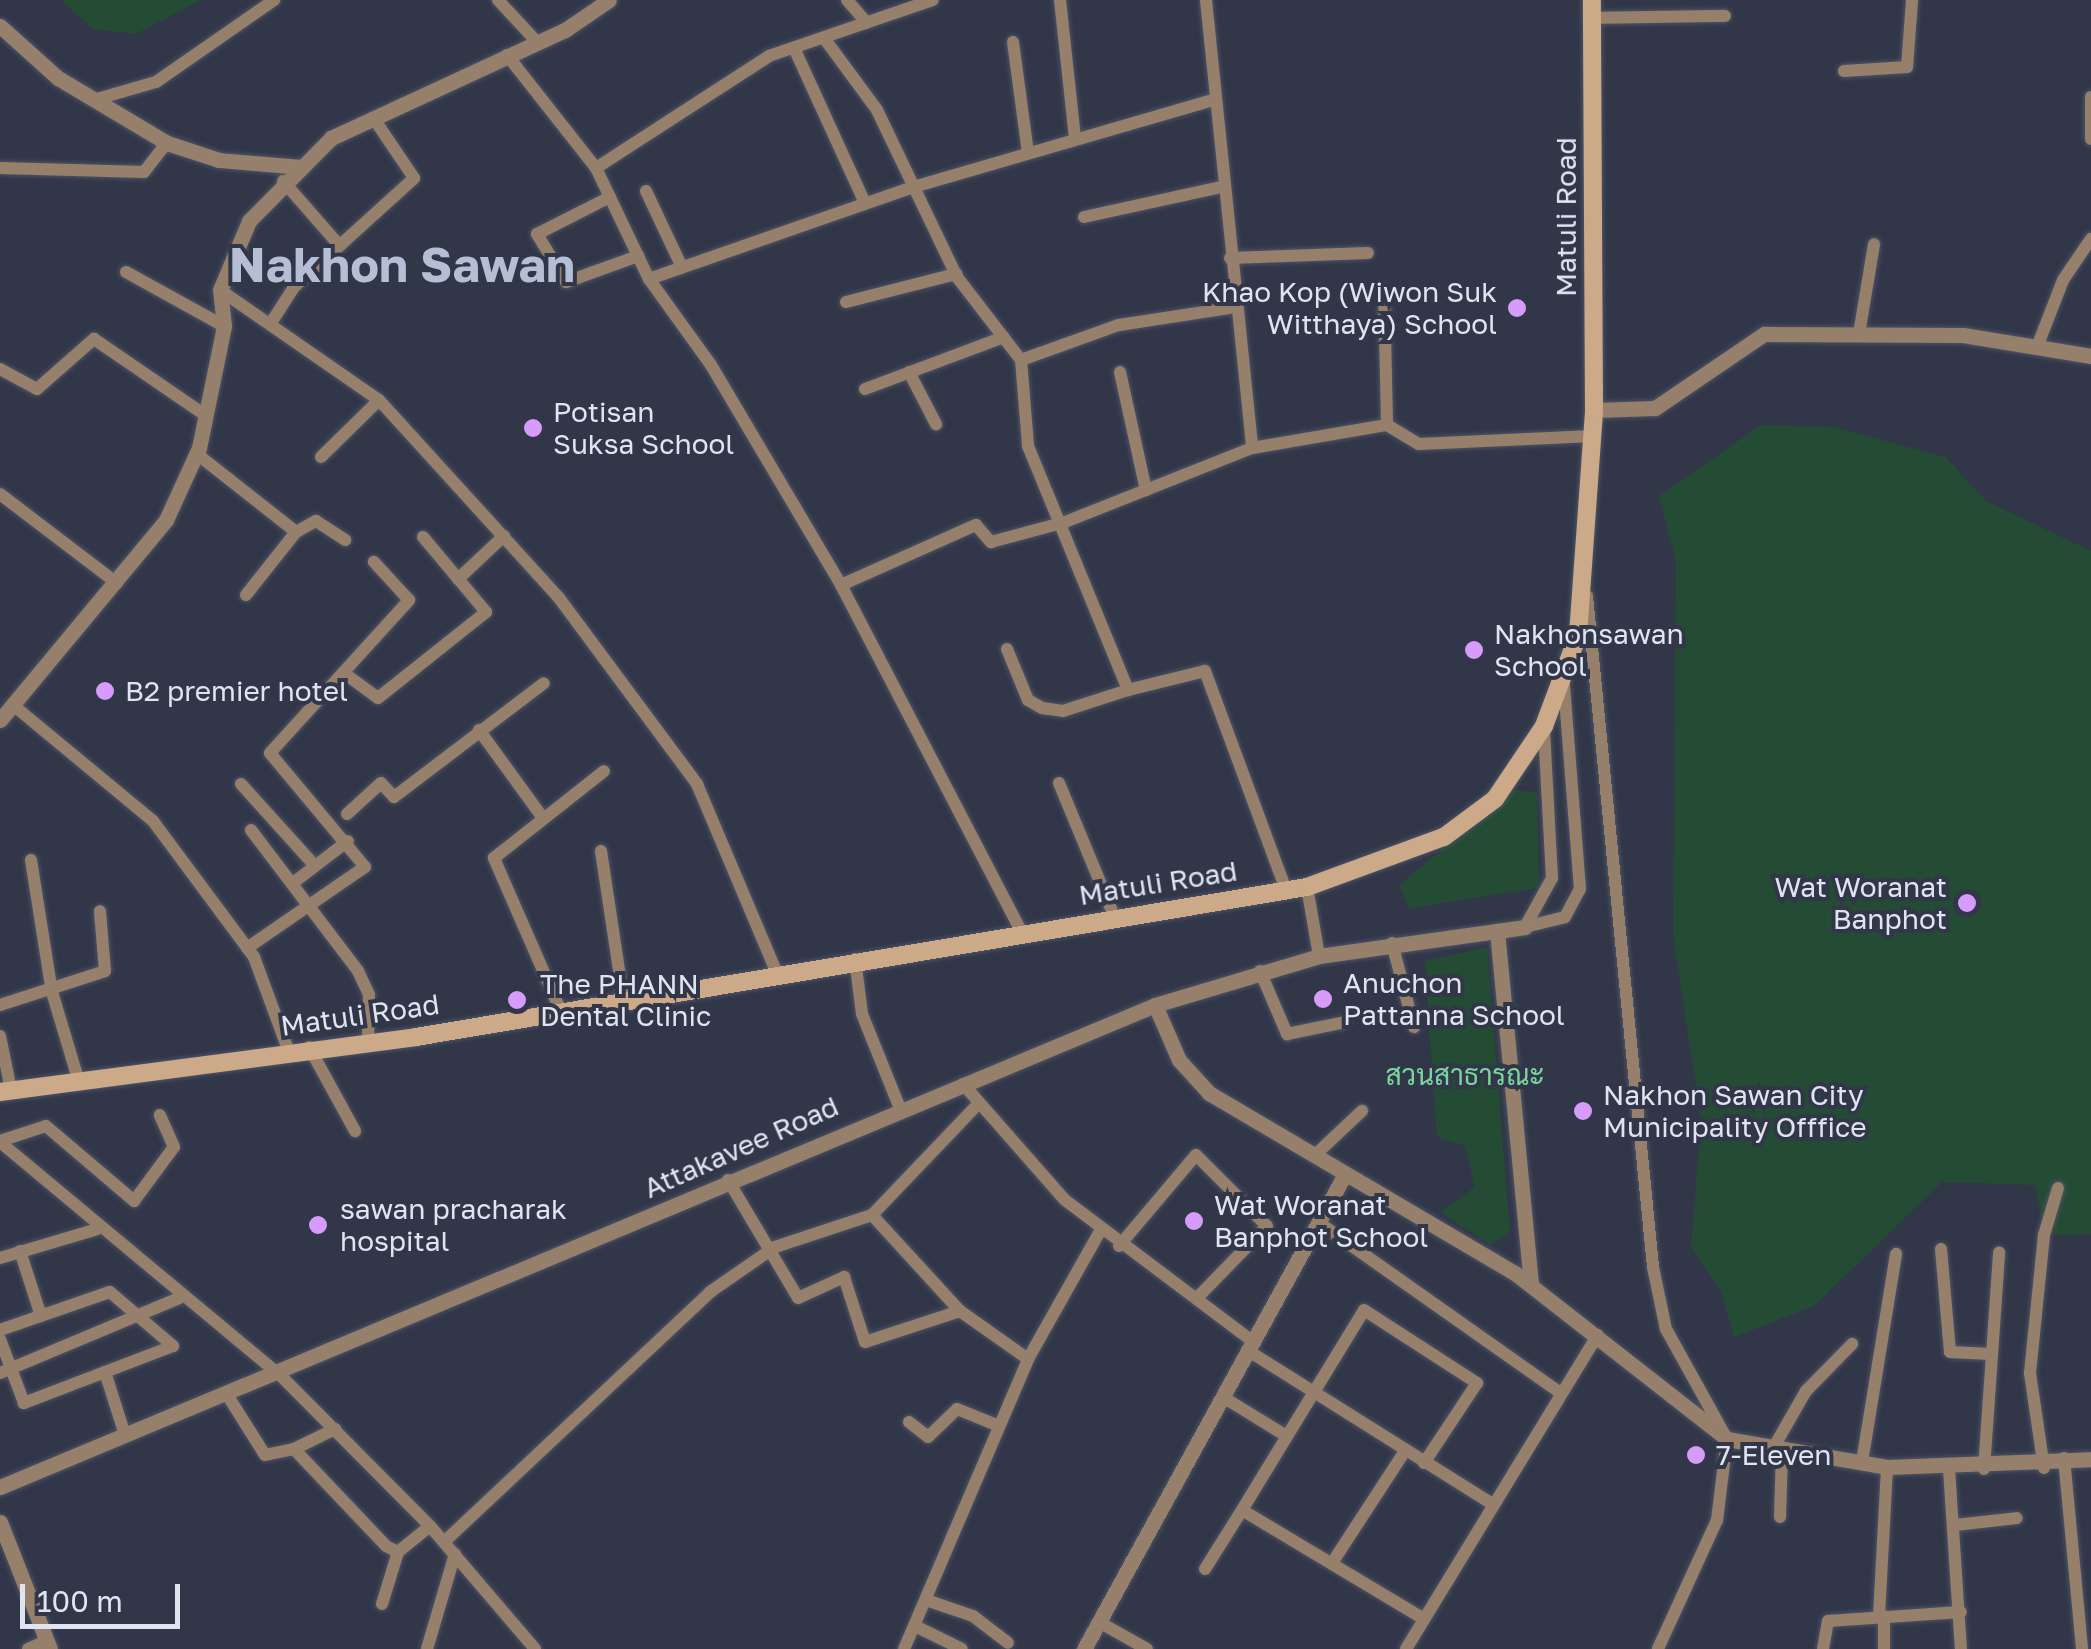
<!DOCTYPE html>
<html>
<head>
<meta charset="utf-8">
<style>
	body { margin:0 }
	#map { position:relative; width:2091px; height:1649px; overflow:hidden; background:#313749; font-family:"Golos Text",Sarabun,sans-serif }
	div>[style] { position:absolute }
	[style*='--x'] { left:calc(var(--x)*1px); top:calc(var(--y)*1px); width:calc(var(--w)*1px); rotate:calc(var(--a)*1deg) }
	.green>* { inset:0; background:#244c34 }
	.roads { filter:drop-shadow(0 0 2px #4d5364) drop-shadow(0 0 2px #4d5364) }
	.minor>* { height:12px; margin:-6px; padding:0 6px; transform-origin:6px; border-radius:6px; background:#96806c }
	.tertiary>* { height:15px; margin:-7.5px; padding:0 7.5px; transform-origin:7.5px; border-radius:7.5px; background:#96806c }
	.secondary>* { height:18px; margin:-9px; padding:0 9px; transform-origin:9px; border-radius:9px; background:#cca988 }
	.dots>* { width:28px; height:28px; translate:-50% -50%; box-sizing:border-box; border:5px solid #313749; border-radius:50% }
	span { translate:-50% -50%; white-space:nowrap; text-align:center; line-height:1.15; -webkit-text-stroke:8px #313749; paint-order:stroke }
	.street-label { font-size:28px; color:#e0e4f0 }
	.poi-label { font-size:28px; color:#e0e4f0 }
	.right { translate:-100% -50%; text-align:right }
	.left { translate:0 -50%; text-align:left }
	.park-label { font-size:28px; color:#79d59d }
	.town-label { font-size:48px; color:#b6bed5; font-weight:700 }
	.scale { position:absolute; left:20px; top:1584px; width:160px; height:45px; box-sizing:border-box; border:5px solid #e0e4f0; border-top:0; padding-left:12px; font-size:30px; line-height:35px; white-space:nowrap; color:#e0e4f0; -webkit-text-stroke:8px #313749; paint-order:stroke }
</style>
</head>
<body>
<div id="map">
	<div class="green">
		<div style="clip-path:polygon(61px 0,201px 0,136px 34px,93px 29px)"></div>
		<div style="clip-path:polygon(1761px 425px,1833px 427px,1945px 457px,1986px 501px,2091px 551px,2091px 1234px,2044px 1235px,2035px 1185px,1942px 1182px,1814px 1306px,1734px 1337px,1721px 1290px,1691px 1248px,1701px 1119px,1673px 935px,1676px 561px,1659px 496px)"></div>
		<div style="clip-path:polygon(1516px 790px,1537px 793px,1539px 888px,1409px 908px,1399px 885px)"></div>
		<div style="clip-path:polygon(1487px 947px,1510px 1232px,1491px 1245px,1440px 1212px,1475px 1187px,1465px 1146px,1437px 1137px,1425px 961px)"></div>
	</div>
	<div class="roads">
		<div class="minor">
			<div style="--x:498;--y:0;--w:57;--a:47.1"></div>
			<div style="--x:847;--y:0;--w:30;--a:49"></div>
			<div style="--x:1060;--y:0;--w:140;--a:83.8"></div>
			<div style="--x:1206;--y:0;--w:450;--a:84.1"></div>
			<div style="--x:1592;--y:18;--w:133;--a:-0.9"></div>
			<div style="--x:824;--y:38;--w:89;--a:53.6"></div>
			<div style="--x:877;--y:110;--w:185;--a:64.4"></div>
			<div style="--x:957;--y:277;--w:105;--a:52.4"></div>
			<div style="--x:1021;--y:360;--w:86;--a:85.3"></div>
			<div style="--x:1028;--y:446;--w:264;--a:67.7"></div>
			<div style="--x:1128;--y:690;--w:79;--a:-13.9"></div>
			<div style="--x:1205;--y:671;--w:233;--a:69.7"></div>
			<div style="--x:1013;--y:42;--w:112;--a:82.3"></div>
			<div style="--x:794;--y:48;--w:170;--a:65.4"></div>
			<div style="--x:507;--y:55;--w:144;--a:51.8"></div>
			<div style="--x:596;--y:168;--w:123;--a:64.5"></div>
			<div style="--x:649;--y:279;--w:106;--a:54.2"></div>
			<div style="--x:711;--y:365;--w:256;--a:59.4"></div>
			<div style="--x:841;--y:585;--w:392;--a:62.5"></div>
			<div style="--x:1844;--y:71;--w:63;--a:-3.6"></div>
			<div style="--x:1907;--y:67;--w:67;--a:-85.7"></div>
			<div style="--x:2091;--y:97;--w:42;--a:90"></div>
			<div style="--x:97;--y:99;--w:61;--a:-16.1"></div>
			<div style="--x:156;--y:82;--w:144;--a:-34.8"></div>
			<div style="--x:0;--y:168;--w:144;--a:1.6"></div>
			<div style="--x:144;--y:172;--w:37;--a:-52"></div>
			<div style="--x:596;--y:168;--w:206;--a:-32.9"></div>
			<div style="--x:769;--y:56;--w:173;--a:-18.9"></div>
			<div style="--x:283;--y:181;--w:86;--a:48.8"></div>
			<div style="--x:646;--y:191;--w:84;--a:64.7"></div>
			<div style="--x:610;--y:197;--w:82;--a:153.1"></div>
			<div style="--x:537;--y:234;--w:56;--a:58.9"></div>
			<div style="--x:566;--y:282;--w:77;--a:-19.9"></div>
			<div style="--x:1084;--y:217;--w:141;--a:-12.3"></div>
			<div style="--x:1230;--y:258;--w:138;--a:-2.1"></div>
			<div style="--x:126;--y:272;--w:112;--a:28.9"></div>
			<div style="--x:649;--y:279;--w:276;--a:-19.2"></div>
			<div style="--x:910;--y:188;--w:315;--a:-16.2"></div>
			<div style="--x:220;--y:290;--w:193;--a:34.7"></div>
			<div style="--x:379;--y:400;--w:268;--a:47.7"></div>
			<div style="--x:559;--y:598;--w:232;--a:53.4"></div>
			<div style="--x:697;--y:784;--w:205;--a:67.1"></div>
			<div style="--x:1384;--y:290;--w:135;--a:88.7"></div>
			<div style="--x:846;--y:302;--w:114;--a:-14.3"></div>
			<div style="--x:271;--y:323;--w:43;--a:-57.4"></div>
			<div style="--x:294;--y:287;--w:162;--a:-42.2"></div>
			<div style="--x:414;--y:178;--w:71;--a:-124.1"></div>
			<div style="--x:1859;--y:334;--w:91;--a:-80.5"></div>
			<div style="--x:2039;--y:342;--w:66;--a:-68.8"></div>
			<div style="--x:2063;--y:280;--w:50;--a:-55.7"></div>
			<div style="--x:1021;--y:360;--w:104;--a:-19.7"></div>
			<div style="--x:1119;--y:325;--w:118;--a:-8.7"></div>
			<div style="--x:0;--y:369;--w:42;--a:28.4"></div>
			<div style="--x:37;--y:389;--w:76;--a:-41.3"></div>
			<div style="--x:94;--y:339;--w:135;--a:34.4"></div>
			<div style="--x:909;--y:372;--w:59;--a:62.6"></div>
			<div style="--x:1120;--y:372;--w:121;--a:77.6"></div>
			<div style="--x:865;--y:389;--w:148;--a:-20.5"></div>
			<div style="--x:197;--y:454;--w:126;--a:38.2"></div>
			<div style="--x:296;--y:532;--w:23;--a:-29"></div>
			<div style="--x:316;--y:521;--w:35;--a:33"></div>
			<div style="--x:321;--y:457;--w:81;--a:-44.5"></div>
			<div style="--x:0;--y:494;--w:147;--a:37.3"></div>
			<div style="--x:458;--y:579;--w:63;--a:-43.1"></div>
			<div style="--x:841;--y:585;--w:148;--a:-24"></div>
			<div style="--x:976;--y:525;--w:23;--a:49"></div>
			<div style="--x:991;--y:542;--w:77;--a:-15.1"></div>
			<div style="--x:1065;--y:522;--w:201;--a:-21.6"></div>
			<div style="--x:1252;--y:448;--w:137;--a:-9.7"></div>
			<div style="--x:1387;--y:425;--w:37;--a:31"></div>
			<div style="--x:1419;--y:444;--w:174;--a:-2.6"></div>
			<div style="--x:246;--y:595;--w:80;--a:-51.6"></div>
			<div style="--x:1587;--y:596;--w:674;--a:84.38"></div>
			<div style="--x:1653;--y:1267;--w:63;--a:78.2"></div>
			<div style="--x:1666;--y:1329;--w:126;--a:61"></div>
			<div style="--x:1727;--y:1439;--w:82;--a:97"></div>
			<div style="--x:1717;--y:1520;--w:142;--a:114.6"></div>
			<div style="--x:1007;--y:649;--w:55;--a:67.6"></div>
			<div style="--x:1028;--y:700;--w:16;--a:30"></div>
			<div style="--x:1042;--y:708;--w:21;--a:8"></div>
			<div style="--x:1063;--y:711;--w:68;--a:-17.9"></div>
			<div style="--x:344;--y:673;--w:42;--a:36.3"></div>
			<div style="--x:378;--y:698;--w:138;--a:-38.5"></div>
			<div style="--x:486;--y:612;--w:98;--a:-130"></div>
			<div style="--x:13;--y:705;--w:182;--a:39.6"></div>
			<div style="--x:153;--y:821;--w:169;--a:53.4"></div>
			<div style="--x:254;--y:957;--w:101;--a:69.8"></div>
			<div style="--x:479;--y:730;--w:109;--a:54"></div>
			<div style="--x:1059;--y:783;--w:146;--a:67.5"></div>
			<div style="--x:241;--y:784;--w:110;--a:47.9"></div>
			<div style="--x:347;--y:814;--w:46;--a:-42.4"></div>
			<div style="--x:381;--y:783;--w:19;--a:47"></div>
			<div style="--x:394;--y:797;--w:188;--a:-37.2"></div>
			<div style="--x:251;--y:830;--w:177;--a:52.8"></div>
			<div style="--x:358;--y:971;--w:26;--a:65"></div>
			<div style="--x:369;--y:995;--w:45;--a:91.3"></div>
			<div style="--x:601;--y:851;--w:148;--a:81.4"></div>
			<div style="--x:31;--y:860;--w:134;--a:81"></div>
			<div style="--x:52;--y:992;--w:94;--a:73.3"></div>
			<div style="--x:293;--y:883;--w:69;--a:-37.4"></div>
			<div style="--x:1307;--y:887;--w:70;--a:80.1"></div>
			<div style="--x:1525;--y:927;--w:41;--a:-14"></div>
			<div style="--x:1565;--y:917;--w:32;--a:-62"></div>
			<div style="--x:1580;--y:889;--w:206;--a:-94.5"></div>
			<div style="--x:1525;--y:927;--w:56;--a:-61.1"></div>
			<div style="--x:1552;--y:878;--w:150;--a:-93.1"></div>
			<div style="--x:1392;--y:943;--w:87;--a:75.3"></div>
			<div style="--x:247;--y:948;--w:143;--a:-34.5"></div>
			<div style="--x:365;--y:867;--w:148;--a:-129.8"></div>
			<div style="--x:270;--y:753;--w:207;--a:-47.7"></div>
			<div style="--x:409;--y:600;--w:52;--a:-132.6"></div>
			<div style="--x:855;--y:959;--w:55;--a:82.7"></div>
			<div style="--x:862;--y:1014;--w:99;--a:68.1"></div>
			<div style="--x:1260;--y:971;--w:69;--a:66.8"></div>
			<div style="--x:1287;--y:1034;--w:59;--a:-11.7"></div>
			<div style="--x:0;--y:1005;--w:110;--a:-17.9"></div>
			<div style="--x:105;--y:971;--w:60;--a:-94.8"></div>
			<div style="--x:559;--y:1007;--w:163;--a:-113.6"></div>
			<div style="--x:494;--y:858;--w:140;--a:-38.3"></div>
			<div style="--x:0;--y:1036;--w:55;--a:78.5"></div>
			<div style="--x:309;--y:1047;--w:96;--a:61.3"></div>
			<div style="--x:963;--y:1084;--w:154;--a:48.7"></div>
			<div style="--x:1065;--y:1200;--w:234;--a:37"></div>
			<div style="--x:0;--y:1141;--w:48;--a:-18.1"></div>
			<div style="--x:46;--y:1126;--w:116;--a:40.4"></div>
			<div style="--x:134;--y:1201;--w:67;--a:-53.5"></div>
			<div style="--x:174;--y:1147;--w:35;--a:-114"></div>
			<div style="--x:0;--y:1142;--w:367;--a:39.8"></div>
			<div style="--x:282;--y:1377;--w:210;--a:45.2"></div>
			<div style="--x:430;--y:1526;--w:162;--a:49.5"></div>
			<div style="--x:1314;--y:1156;--w:66;--a:-43.2"></div>
			<div style="--x:728;--y:1180;--w:137;--a:59.3"></div>
			<div style="--x:798;--y:1298;--w:51;--a:-24.5"></div>
			<div style="--x:844;--y:1277;--w:68;--a:72.1"></div>
			<div style="--x:865;--y:1342;--w:100;--a:-18.1"></div>
			<div style="--x:960;--y:1311;--w:83;--a:35.2"></div>
			<div style="--x:872;--y:1215;--w:130;--a:47.5"></div>
			<div style="--x:1318;--y:1222;--w:294;--a:35.2"></div>
			<div style="--x:1119;--y:1246;--w:119;--a:-49.8"></div>
			<div style="--x:1196;--y:1155;--w:100;--a:45"></div>
			<div style="--x:1267;--y:1226;--w:99;--a:134.2"></div>
			<div style="--x:1941;--y:1249;--w:103;--a:85"></div>
			<div style="--x:1950;--y:1352;--w:41;--a:2.8"></div>
			<div style="--x:20;--y:1251;--w:68;--a:72.1"></div>
			<div style="--x:0;--y:1258;--w:101;--a:-16.6"></div>
			<div style="--x:0;--y:1330;--w:116;--a:-19.1"></div>
			<div style="--x:110;--y:1292;--w:83;--a:40.6"></div>
			<div style="--x:173;--y:1346;--w:160;--a:159.1"></div>
			<div style="--x:24;--y:1403;--w:68;--a:-110.6"></div>
			<div style="--x:1247;--y:1350;--w:288;--a:32.1"></div>
			<div style="--x:105;--y:1372;--w:66;--a:72.4"></div>
			<div style="--x:0;--y:1373;--w:194;--a:-22.7"></div>
			<div style="--x:226;--y:1393;--w:73;--a:57.8"></div>
			<div style="--x:265;--y:1455;--w:30;--a:-12"></div>
			<div style="--x:294;--y:1449;--w:134;--a:46.5"></div>
			<div style="--x:386;--y:1546;--w:13;--a:27"></div>
			<div style="--x:398;--y:1552;--w:41;--a:-39.1"></div>
			<div style="--x:1231;--y:1402;--w:61;--a:31.6"></div>
			<div style="--x:909;--y:1422;--w:24;--a:38"></div>
			<div style="--x:928;--y:1437;--w:40;--a:-44"></div>
			<div style="--x:957;--y:1409;--w:45;--a:22"></div>
			<div style="--x:294;--y:1449;--w:46;--a:-26"></div>
			<div style="--x:1771;--y:1452;--w:70;--a:-60.2"></div>
			<div style="--x:1806;--y:1391;--w:66;--a:-45.6"></div>
			<div style="--x:2064;--y:1458;--w:192;--a:84.6"></div>
			<div style="--x:1862;--y:1462;--w:211;--a:-80.7"></div>
			<div style="--x:2044;--y:1468;--w:96;--a:-98.4"></div>
			<div style="--x:2030;--y:1373;--w:139;--a:-84.2"></div>
			<div style="--x:2044;--y:1235;--w:49;--a:-73.4"></div>
			<div style="--x:1949;--y:1469;--w:180;--a:86.2"></div>
			<div style="--x:1984;--y:1469;--w:217;--a:-86"></div>
			<div style="--x:1780;--y:1517;--w:62;--a:-88.2"></div>
			<div style="--x:1955;--y:1525;--w:62;--a:-6.4"></div>
			<div style="--x:444;--y:1542;--w:365;--a:-43.2"></div>
			<div style="--x:710;--y:1292;--w:79;--a:-34.7"></div>
			<div style="--x:775;--y:1247;--w:102;--a:-18.3"></div>
			<div style="--x:872;--y:1215;--w:155;--a:-46.3"></div>
			<div style="--x:1332;--y:1563;--w:134;--a:-56.9"></div>
			<div style="--x:1205;--y:1569;--w:70;--a:-57.9"></div>
			<div style="--x:926;--y:1600;--w:50;--a:18.8"></div>
			<div style="--x:973;--y:1616;--w:44;--a:37.6"></div>
			<div style="--x:382;--y:1604;--w:54;--a:-72.9"></div>
			<div style="--x:1879;--y:1616;--w:149;--a:-86.9"></div>
			<div style="--x:1884;--y:1616;--w:33;--a:90"></div>
			<div style="--x:1424;--y:1619;--w:212;--a:-149.1"></div>
			<div style="--x:1242;--y:1510;--w:234;--a:-58.6"></div>
			<div style="--x:1364;--y:1310;--w:135;--a:32.9"></div>
			<div style="--x:1477;--y:1383;--w:96;--a:123.5"></div>
			<div style="--x:1099;--y:1622;--w:55;--a:29.4"></div>
			<div style="--x:915;--y:1626;--w:52;--a:26.1"></div>
			<div style="--x:28;--y:1649;--w:20;--a:-24"></div>
			<div style="--x:427;--y:1649;--w:99;--a:-73.6"></div>
			<div style="--x:904;--y:1649;--w:315;--a:-66.8"></div>
			<div style="--x:1028;--y:1359;--w:147;--a:-60.6"></div>
			<div style="--x:1406;--y:1649;--w:368;--a:-58.6"></div>
			<div style="--x:1823;--y:1649;--w:28;--a:-80"></div>
			<div style="--x:1828;--y:1621;--w:133;--a:-3.9"></div>
		</div>
		<div class="tertiary">
			<div style="--x:0;--y:26;--w:78;--a:41.9"></div>
			<div style="--x:58;--y:78;--w:127;--a:30.8"></div>
			<div style="--x:167;--y:143;--w:55;--a:18.1"></div>
			<div style="--x:219;--y:160;--w:81;--a:4.9"></div>
			<div style="--x:1594;--y:410;--w:61;--a:-1.9"></div>
			<div style="--x:1655;--y:408;--w:132;--a:-34.2"></div>
			<div style="--x:1764;--y:334;--w:199;--a:0.3"></div>
			<div style="--x:1963;--y:335;--w:130;--a:9.3"></div>
			<div style="--x:0;--y:720;--w:260;--a:-50.3"></div>
			<div style="--x:166;--y:520;--w:79;--a:-65.4"></div>
			<div style="--x:199;--y:448;--w:125;--a:-78.4"></div>
			<div style="--x:224;--y:326;--w:36;--a:-96"></div>
			<div style="--x:220;--y:290;--w:75;--a:-67.2"></div>
			<div style="--x:249;--y:221;--w:117;--a:-45.3"></div>
			<div style="--x:331;--y:138;--w:258;--a:-24.8"></div>
			<div style="--x:565;--y:30;--w:53;--a:-34.3"></div>
			<div style="--x:1497;--y:931;--w:356;--a:84.5"></div>
			<div style="--x:1155;--y:1005;--w:60;--a:66.4"></div>
			<div style="--x:1179;--y:1060;--w:45;--a:47.7"></div>
			<div style="--x:1209;--y:1093;--w:356;--a:30.5"></div>
			<div style="--x:1516;--y:1274;--w:268;--a:38"></div>
			<div style="--x:1727;--y:1439;--w:162;--a:9.9"></div>
			<div style="--x:1887;--y:1467;--w:204;--a:-2.2"></div>
			<div style="--x:0;--y:1487;--w:1252;--a:-22.65"></div>
			<div style="--x:1155;--y:1005;--w:171;--a:-16.6"></div>
			<div style="--x:1319;--y:956;--w:208;--a:-8"></div>
			<div style="--x:0;--y:1522;--w:136;--a:68.5"></div>
			<div style="--x:1084;--y:1649;--w:542;--a:-61.21"></div>
		</div>
		<div class="secondary">
			<div style="--x:0;--y:1092;--w:420;--a:-7.5"></div>
			<div style="--x:416;--y:1037;--w:904;--a:-9.56"></div>
			<div style="--x:1307;--y:887;--w:146;--a:-20.1"></div>
			<div style="--x:1444;--y:837;--w:64;--a:-36.7"></div>
			<div style="--x:1495;--y:799;--w:88;--a:-56.1"></div>
			<div style="--x:1544;--y:726;--w:97;--a:-69.5"></div>
			<div style="--x:1578;--y:635;--w:226;--a:-85.9"></div>
			<div style="--x:1594;--y:410;--w:410;--a:-90.3"></div>
		</div>
	</div>
	<div class="dots">
		<div style="left:1517px;top:308px;background:#d79bf9"></div>
		<div style="left:533px;top:428px;background:#d79bf9"></div>
		<div style="left:1474px;top:650px;background:#d79bf9"></div>
		<div style="left:105px;top:691px;background:#d79bf9"></div>
		<div style="left:1967px;top:903px;background:#d79bf9"></div>
		<div style="left:1323px;top:999px;background:#d79bf9"></div>
		<div style="left:517px;top:1000px;background:#d79bf9"></div>
		<div style="left:1583px;top:1111px;background:#d79bf9"></div>
		<div style="left:1194px;top:1221px;background:#d79bf9"></div>
		<div style="left:318px;top:1225px;background:#d79bf9"></div>
		<div style="left:1696px;top:1455px;background:#d79bf9"></div>
	</div>
	<div class="street-label">
		<span style="left:1566px;top:217px;rotate:-90deg">Matuli Road</span>
		<span style="left:1158px;top:883px;rotate:-9deg">Matuli Road</span>
		<span style="left:360px;top:1015px;rotate:-8deg">Matuli Road</span>
		<span style="left:741px;top:1147px;rotate:-24deg">Attakavee Road</span>
	</div>
	<div class="poi-label">
		<span class="right" style="left:1497px;top:308px">Khao Kop (Wiwon Suk<br>Witthaya) School</span>
		<span class="left" style="left:553px;top:428px">Potisan<br>Suksa School</span>
		<span class="left" style="left:1494px;top:650px">Nakhonsawan<br>School</span>
		<span class="left" style="left:125px;top:691px">B2 premier hotel</span>
		<span class="right" style="left:1947px;top:903px">Wat Woranat<br>Banphot</span>
		<span class="left" style="left:1343px;top:999px">Anuchon<br>Pattanna School</span>
		<span class="left" style="left:540px;top:1000px">The PHANN<br>Dental Clinic</span>
		<span class="left" style="left:1603px;top:1111px">Nakhon Sawan City<br>Municipality Offfice</span>
		<span class="left" style="left:1214px;top:1221px">Wat Woranat<br>Banphot School</span>
		<span class="left" style="left:340px;top:1225px">sawan pracharak<br>hospital</span>
		<span class="left" style="left:1716px;top:1455px">7-Eleven</span>
	</div>
	<div class="park-label">
		<span style="left:1465px;top:1075px">สวนสาธารณะ</span>
	</div>
	<div class="town-label">
		<span style="left:402px;top:265px">Nakhon Sawan</span>
	</div>
	<div class="scale">100 m</div>
</div>
</body>
</html>
